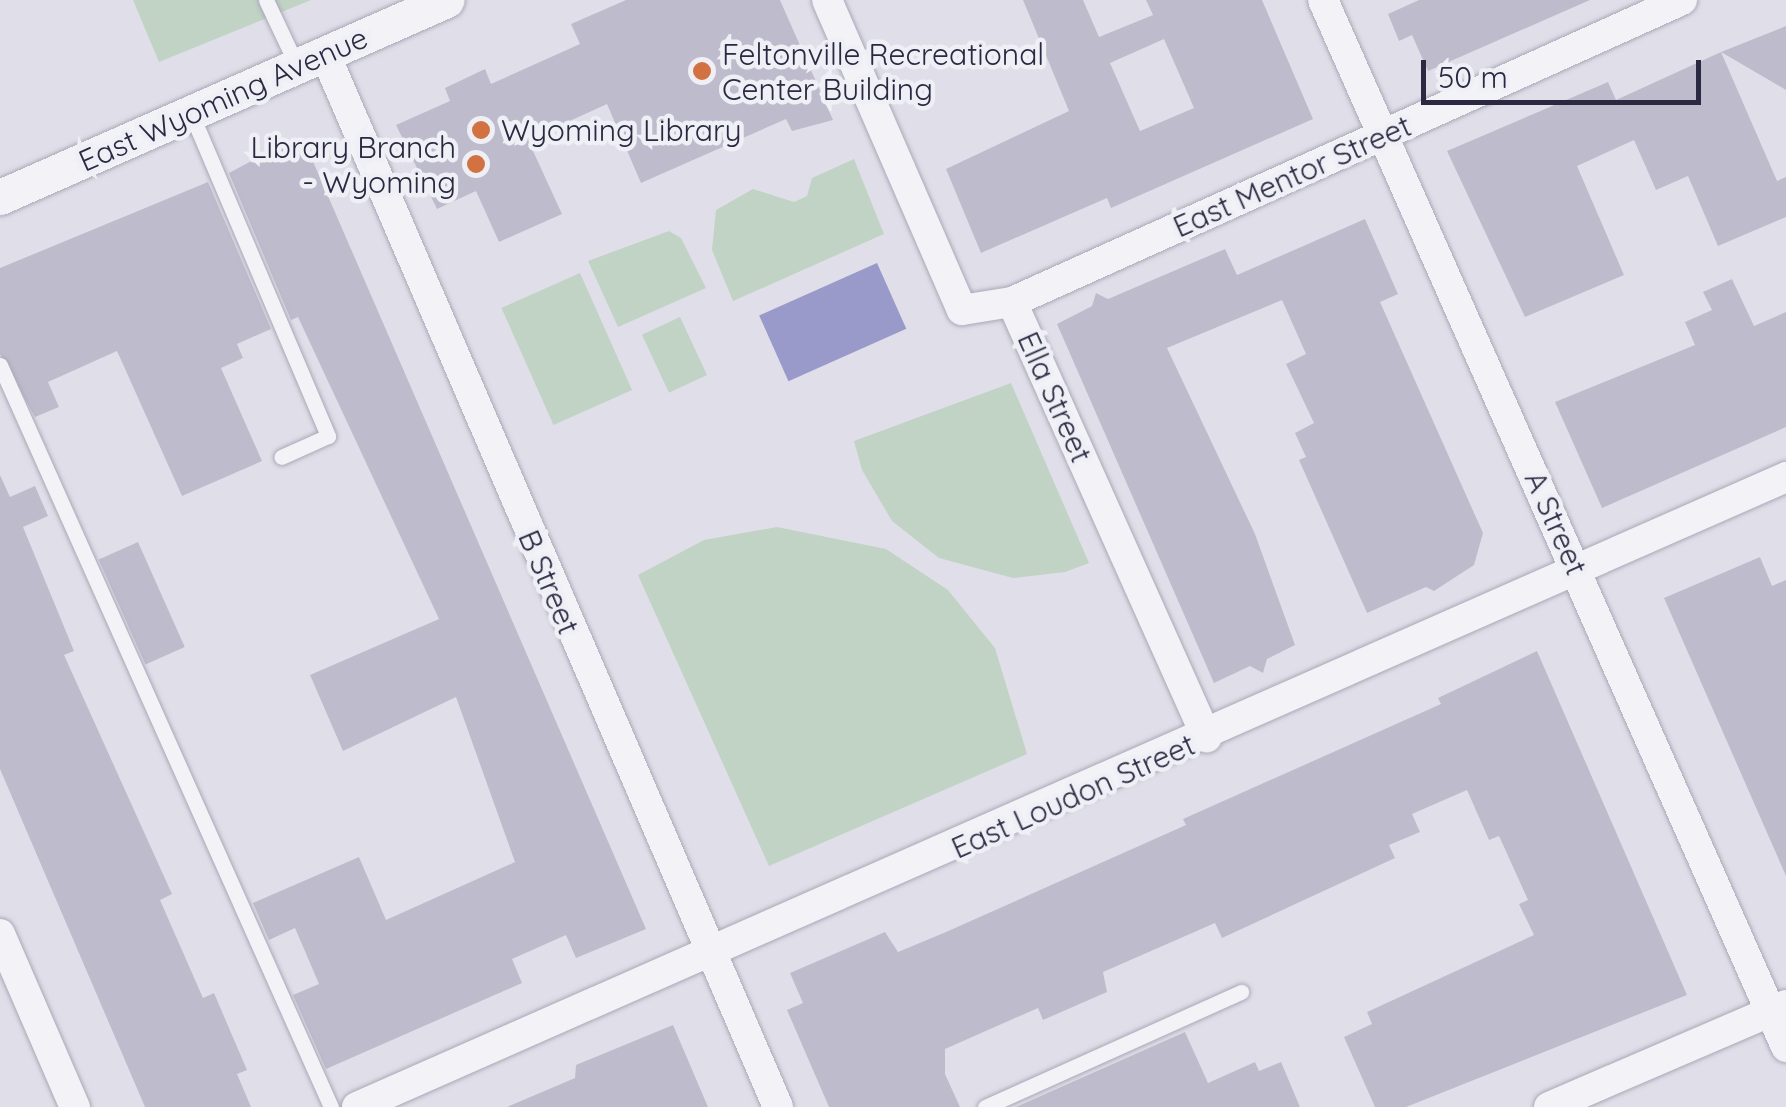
<!DOCTYPE html>
<html>
<head>
<meta charset="utf-8">
<style>
	body { margin:0 }
	#map { position:relative; width:1786px; height:1107px; overflow:hidden; background:#e0dfe9; font-family:Quicksand,sans-serif }
	div>[style] { position:absolute }
	[style*='--x'] { left:calc(var(--x)*1px); top:calc(var(--y)*1px); width:calc(var(--w)*1px); rotate:calc(var(--a)*1deg) }
	.green>* { inset:0; background:#c0d3c5; transform-origin:0 0 }
	.water>* { inset:0; background:#9999ca; transform-origin:0 0 }
	.building>* { inset:0; background:#bebccc; transform-origin:0 0 }
	.roads { filter:drop-shadow(0 0 2px #aaa8b7) drop-shadow(0 0 2px #aaa8b7) }
	.service>* { height:15px; margin:-7.5px; padding:0 7.5px; transform-origin:7.5px; border-radius:7.5px; background:#f3f2f7 }
	.minor>* { height:30px; margin:-15px; padding:0 15px; transform-origin:15px; border-radius:15px; background:#f3f2f7 }
	.tertiary>* { height:35px; margin:-17.5px; padding:0 17.5px; transform-origin:17.5px; border-radius:17.5px; background:#f3f2f7 }
	.dots>* { width:28px; height:28px; translate:-50% -50%; box-sizing:border-box; border:5px solid #efeff6; border-radius:50% }
	span { translate:-50% -50%; white-space:nowrap; text-align:center; line-height:1.15; -webkit-text-stroke:9px #efeff6; paint-order:stroke }
	.poi-label { font-size:30px; color:#2b2841 }
	.left { translate:0 -50%; text-align:left }
	.right { translate:-100% -50%; text-align:right }
	.street-label { font-size:30px; color:#2b2841 }
	.scale { position:absolute; left:1421px; top:60px; width:280px; height:45px; box-sizing:border-box; border:5px solid #2b2841; border-top:0; padding-left:12px; font-size:30px; line-height:35px; white-space:nowrap; color:#2b2841; -webkit-text-stroke:8px #efeff6; paint-order:stroke }
</style>
</head>
<body>
<div id="map">
	<div class="green">
		<div style="clip-path:polygon(133px 0,311px 0,159px 62px)"></div>
		<div style="clip-path:polygon(854px 159px,884px 234px,733px 301px,712px 250px,716px 210px,753px 189px,794px 202px,807px 196px,812px 178px)"></div>
		<div style="clip-path:polygon(669px 231px,681px 238px,706px 288px,618px 327px,588px 261px)"></div>
		<div style="left:580px;top:273px;width:128px;height:86px;rotate:66deg"></div>
		<div style="left:680px;top:317px;width:64px;height:42px;rotate:65deg"></div>
		<div style="clip-path:polygon(1011px 383px,1089px 563px,1065px 572px,1013px 578px,939px 558px,892px 521px,862px 470px,854px 441px)"></div>
		<div style="clip-path:polygon(777px 527px,886px 549px,948px 590px,995px 648px,1027px 754px,769px 866px,638px 575px,704px 540px)"></div>
	</div>
	<div class="water">
		<div style="left:877px;top:263px;width:72px;height:129px;rotate:66deg"></div>
	</div>
	<div class="building">
		<div style="clip-path:polygon(626px 0,780px 0,833px 120px,792px 131px,786px 119px,641px 183px,607px 104px,528px 140px,562px 214px,499px 242px,476px 191px,437px 209px,396px 125px,450px 101px,445px 88px,485px 69px,491px 84px,580px 44px,571px 24px)"></div>
		<div style="clip-path:polygon(evenodd,1023px 0,1083px 0,1099px 37px,1153px 15px,1146px 0,1262px 0,1313px 119px,1111px 208px,1107px 198px,981px 253px,946px 169px,1069px 111px,1023px 0,1164px 39px,1194px 108px,1140px 131px,1110px 63px,1164px 39px)"></div>
		<div style="clip-path:polygon(1419px 0,1590px 0,1428px 71px,1412px 35px,1399px 41px,1388px 14px)"></div>
		<div style="clip-path:polygon(1786px 26px,1786px 90px,1721px 52px)"></div>
		<div style="clip-path:polygon(1721px 52px,1777px 181px,1786px 177px,1786px 217px,1718px 246px,1688px 176px,1656px 190px,1634px 140px,1577px 166px,1624px 275px,1525px 317px,1447px 151px,1608px 82px,1616px 100px)"></div>
		<div style="clip-path:polygon(292px 139px,305px 143px,646px 929px,576px 958px,566px 935px,512px 959px,522px 983px,326px 1069px,293px 995px,319px 984px,295px 928px,269px 940px,253px 903px,359px 857px,386px 920px,515px 862px,456px 697px,343px 751px,310px 675px,439px 619px,298px 317px,291px 320px,229px 173px)"></div>
		<div style="clip-path:polygon(208px 182px,271px 329px,237px 344px,243px 358px,221px 368px,262px 461px,182px 496px,117px 351px,48px 382px,59px 407px,35px 417px,0 354px,0 268px)"></div>
		<div style="clip-path:polygon(1365px 219px,1398px 294px,1380px 302px,1483px 533px,1474px 565px,1434px 591px,1426px 587px,1367px 613px,1299px 460px,1306px 457px,1295px 433px,1314px 423px,1286px 364px,1306px 354px,1282px 300px,1167px 348px,1255px 534px,1295px 645px,1267px 659px,1263px 673px,1250px 666px,1214px 683px,1057px 324px,1092px 306px,1096px 293px,1108px 299px,1225px 249px,1237px 275px)"></div>
		<div style="clip-path:polygon(1732px 279px,1754px 326px,1786px 312px,1786px 427px,1602px 508px,1555px 402px,1695px 345px,1685px 322px,1712px 310px,1703px 292px)"></div>
		<div style="clip-path:polygon(0 475px,10px 497px,35px 486px,48px 516px,23px 527px,74px 651px,64px 655px,172px 894px,160px 900px,203px 998px,214px 993px,247px 1070px,237px 1074px,251px 1107px,145px 1107px,0 769px)"></div>
		<div style="left:138px;top:542px;width:115px;height:43px;rotate:66deg"></div>
		<div style="clip-path:polygon(1760px 557px,1772px 586px,1786px 580px,1786px 876px,1664px 598px)"></div>
		<div style="clip-path:polygon(1537px 651px,1687px 995px,1406px 1107px,1375px 1107px,1344px 1037px,1372px 1024px,1367px 1012px,1534px 935px,1519px 904px,1528px 900px,1499px 836px,1489px 840px,1467px 790px,1412px 814px,1420px 832px,1389px 845px,1395px 858px,1222px 938px,1215px 923px,1103px 972px,1107px 992px,1043px 1020px,1038px 1008px,945px 1049px,945px 1074px,960px 1107px,829px 1107px,787px 1010px,803px 1003px,790px 973px,885px 932px,898px 952px,946px 932px,1186px 825px,1183px 819px,1441px 704px,1438px 698px)"></div>
		<div style="clip-path:polygon(673px 1025px,708px 1107px,507px 1107px,575px 1078px,576px 1065px)"></div>
		<div style="clip-path:polygon(1185px 1032px,1208px 1083px,1255px 1062px,1259px 1071px,1281px 1062px,1300px 1107px,1016px 1107px)"></div>
	</div>
	<div class="roads">
		<div class="service">
			<div style="--x:266;--y:0;--w:73;--a:64.8"></div>
			<div style="--x:191;--y:113;--w:351;--a:67"></div>
			<div style="--x:328;--y:436;--w:51;--a:155.9"></div>
			<div style="--x:0;--y:365;--w:812;--a:65.96"></div>
			<div style="--x:985;--y:1107;--w:281;--a:-24.2"></div>
		</div>
		<div class="minor">
			<div style="--x:827;--y:0;--w:338;--a:66.5"></div>
			<div style="--x:962;--y:310;--w:51;--a:-9.1"></div>
			<div style="--x:1012;--y:302;--w:735;--a:-24.26"></div>
			<div style="--x:1323;--y:0;--w:1145;--a:66.14"></div>
			<div style="--x:325;--y:54;--w:1146;--a:66.72"></div>
			<div style="--x:1012;--y:302;--w:477;--a:65.9"></div>
			<div style="--x:0;--y:934;--w:189;--a:66.6"></div>
			<div style="--x:357;--y:1107;--w:1562;--a:-23.79"></div>
			<div style="--x:1549;--y:1107;--w:258;--a:-23.3"></div>
		</div>
		<div class="tertiary">
			<div style="--x:0;--y:197;--w:488;--a:-23.8"></div>
		</div>
	</div>
	<div class="dots">
		<div style="left:702px;top:71px;background:#d27141"></div>
		<div style="left:481px;top:130px;background:#d27141"></div>
		<div style="left:476px;top:164px;background:#d27141"></div>
	</div>
	<div class="poi-label">
		<span class="left" style="left:722px;top:71px">Feltonville Recreational<br>Center Building</span>
		<span class="left" style="left:501px;top:130px">Wyoming Library</span>
		<span class="right" style="left:456px;top:164px">Library Branch<br>- Wyoming</span>
	</div>
	<div class="street-label">
		<span style="left:223px;top:99px;rotate:-24deg">East Wyoming Avenue</span>
		<span style="left:1292px;top:176px;rotate:-24deg">East Mentor Street</span>
		<span style="left:1055px;top:397px;rotate:66deg">Ella Street</span>
		<span style="left:1556px;top:523px;rotate:66deg">A Street</span>
		<span style="left:549px;top:582px;rotate:67deg">B Street</span>
		<span style="left:1073px;top:796px;rotate:-24deg">East Loudon Street</span>
	</div>
	<div class="scale">50 m</div>
</div>
</body>
</html>
